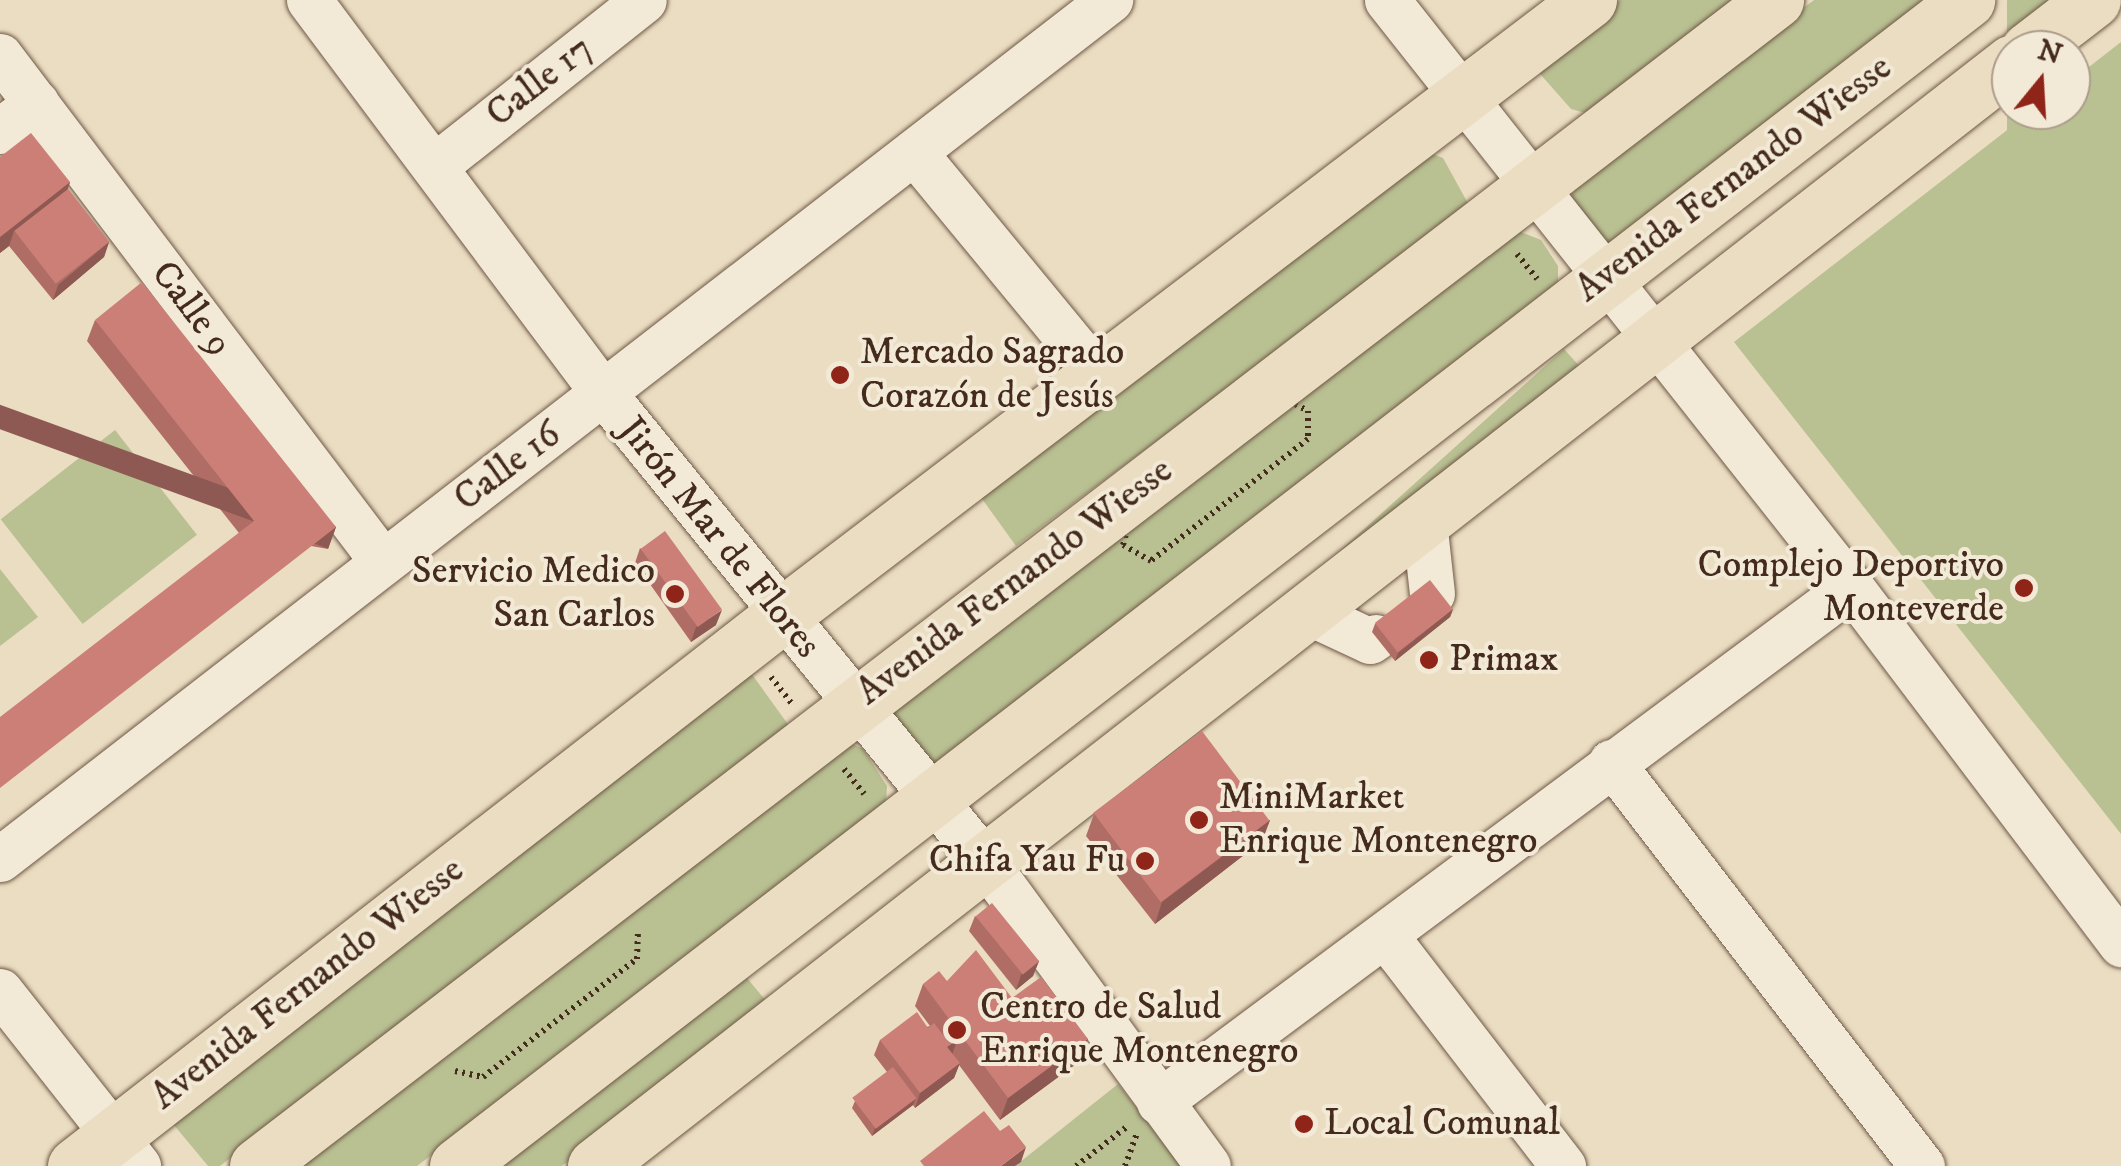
<!DOCTYPE html>
<html>
<head>
<meta charset="utf-8">
<style>
	body { margin:0 }
	#map { position:relative; width:2121px; height:1166px; overflow:hidden; background:#ebddc2; font-family:"IM FELL DW Pica",serif }
	div>[style] { position:absolute }
	[style*='--x'] { left:calc(var(--x)*1px); top:calc(var(--y)*1px); width:calc(var(--w)*1px); rotate:calc(var(--a)*1deg) }
	.green>* { inset:0; background:#b9c092; transform-origin:0 0 }
	.path>* { height:6px; margin-top:-3px; transform-origin:0; background:repeating-linear-gradient(90deg,#442b1c 0 2.5px,transparent 0 7.5px) }
	.roads { filter:drop-shadow(0 0 2px #6e5846) drop-shadow(0 0 2px #6e5846) }
	.minor>* { height:45px; margin:-22.5px; padding:0 22.5px; transform-origin:22.5px; border-radius:22.5px; background:#f2e9d7 }
	.major>* { height:55px; margin:-27.5px; padding:0 27.5px; transform-origin:27.5px; border-radius:27.5px; background:#ebddc2 }
	.wall>* { inset:0; background:#af6d66 }
	.shaded-wall>* { inset:0; background:#8e5953; transform-origin:0 0 }
	.building>* { inset:0; background:#cb7f77; transform-origin:0 0 }
	.dots>* { width:28px; height:28px; translate:-50% -50%; box-sizing:border-box; border:5px solid #f2e9d7; border-radius:50% }
	span { translate:-50% -50%; white-space:nowrap; text-align:center; line-height:1.15; -webkit-text-stroke:8px #f2e9d7; paint-order:stroke }
	.street-label { font-size:38px; color:#442b1c }
	.poi-label { font-size:38px; color:#442b1c }
	.left { translate:0 -50%; text-align:left }
	.right { translate:-100% -50%; text-align:right }
	.north { position:absolute; left:1991px; top:30px; width:100px; height:100px; box-sizing:border-box; background:#f2e9d7; border:2px solid #ac9d8c; border-radius:50%; rotate:18deg; font-size:28px; font-weight:700; line-height:40px; text-align:center; color:#442b1c }
	.north::after { content:''; display:block; margin:auto; width:35px; height:45px; background:#8f2418; clip-path:polygon(50% 0,100% 100%,50% 72%,0 100%) }
</style>
</head>
<body>
<div id="map">
	<div class="green">
		<div style="clip-path:polygon(1620px 0,1733px 0,1589px 114px,1571px 109px,1534px 67px)"></div>
		<div style="clip-path:polygon(1814px 0,1928px 0,1622px 241px,1603px 245px,1571px 197px,1582px 178px)"></div>
		<div style="left:2007px;top:0;width:41px;height:426px"></div>
		<div style="clip-path:polygon(2121px 42px,2121px 834px,1734px 342px,2033px 110px,2071px 110px,2071px 81px)"></div>
		<div style="clip-path:polygon(1425px 151px,1443px 158px,1470px 207px,1016px 546px,980px 496px)"></div>
		<div style="clip-path:polygon(1508px 227px,1541px 240px,1558px 266px,1558px 284px,932px 765px,886px 704px)"></div>
		<div style="left:1564px;top:349px;width:38px;height:587px;rotate:48deg"></div>
		<div style="left:115px;top:430px;width:133px;height:145px;rotate:52deg"></div>
		<div style="clip-path:polygon(0 569px,38px 617px,0 646px)"></div>
		<div style="clip-path:polygon(751px 673px,792px 730px,220px 1166px,208px 1166px,169px 1119px)"></div>
		<div style="clip-path:polygon(842px 739px,863px 749px,887px 786px,886px 803px,624px 1009px,417px 1166px,280px 1166px)"></div>
		<div style="clip-path:polygon(742px 972px,772px 1008px,562px 1166px,488px 1166px)"></div>
		<div style="clip-path:polygon(1118px 1084px,1183px 1166px,1015px 1166px)"></div>
	</div>
	<div class="path">
		<div style="--x:1517;--y:254;--w:32;--a:51"></div>
		<div style="--x:1295;--y:404;--w:15;--a:28"></div>
		<div style="--x:1308;--y:411;--w:28;--a:90"></div>
		<div style="--x:1308;--y:439;--w:199;--a:142.2"></div>
		<div style="--x:1151;--y:561;--w:32;--a:-150"></div>
		<div style="--x:1123;--y:545;--w:20;--a:-75"></div>
		<div style="--x:1128;--y:526;--w:194;--a:-38.5"></div>
		<div style="--x:1280;--y:405;--w:15;--a:-4"></div>
		<div style="--x:771;--y:677;--w:33;--a:52"></div>
		<div style="--x:844;--y:769;--w:32;--a:51"></div>
		<div style="--x:455;--y:1071;--w:29;--a:12"></div>
		<div style="--x:483;--y:1077;--w:194;--a:-37.5"></div>
		<div style="--x:637;--y:959;--w:25;--a:-88"></div>
		<div style="--x:1076;--y:1166;--w:67;--a:-37.7"></div>
		<div style="--x:1125;--y:1166;--w:33;--a:-70"></div>
	</div>
	<div class="roads">
		<div class="minor">
			<div style="--x:309;--y:0;--w:494;--a:53.2"></div>
			<div style="--x:605;--y:395;--w:605;--a:50.84"></div>
			<div style="--x:987;--y:864;--w:374;--a:53.8"></div>
			<div style="--x:1387;--y:0;--w:748;--a:51.68"></div>
			<div style="--x:1851;--y:587;--w:448;--a:52.9"></div>
			<div style="--x:0;--y:56;--w:633;--a:52.89"></div>
			<div style="--x:0;--y:131;--w:46;--a:-37.9"></div>
			<div style="--x:914;--y:152;--w:288;--a:50.5"></div>
			<div style="--x:436;--y:165;--w:265;--a:-38.4"></div>
			<div style="--x:1424;--y:521;--w:73;--a:83.7"></div>
			<div style="--x:1308;--y:612;--w:68;--a:25.1"></div>
			<div style="--x:1370;--y:641;--w:7;--a:-34"></div>
			<div style="--x:1611;--y:762;--w:510;--a:52.41"></div>
			<div style="--x:0;--y:859;--w:1404;--a:-37.74"></div>
			<div style="--x:1385;--y:935;--w:292;--a:52.4"></div>
			<div style="--x:0;--y:991;--w:223;--a:51.7"></div>
			<div style="--x:1159;--y:1102;--w:863;--a:-36.66"></div>
		</div>
		<div class="major">
			<div style="--x:2028;--y:50;--w:82;--a:-37.6"></div>
			<div style="--x:75;--y:1166;--w:895;--a:-37.92"></div>
			<div style="--x:781;--y:616;--w:1016;--a:-37.32"></div>
			<div style="--x:257;--y:1166;--w:1915;--a:-37.51"></div>
			<div style="--x:457;--y:1166;--w:1908;--a:-37.67"></div>
			<div style="--x:595;--y:1166;--w:1795;--a:-37.92"></div>
		</div>
	</div>
	<div class="wall">
		<div style="clip-path:polygon(0 157px,70px 182px,68px 189px,109px 242px,104px 257px,53px 300px,9px 246px,0 253px)"></div>
		<div style="clip-path:polygon(95px 320px,336px 527px,328px 549px,239px 533px,87px 341px)"></div>
		<div style="clip-path:polygon(640px 548px,716px 625px,691px 642px,635px 563px)"></div>
		<div style="clip-path:polygon(1453px 609px,1450px 617px,1395px 661px,1372px 632px,1375px 624px)"></div>
		<div style="clip-path:polygon(1094px 814px,1270px 820px,1262px 841px,1155px 924px,1086px 836px)"></div>
		<div style="clip-path:polygon(975px 916px,1039px 961px,1033px 976px,1016px 990px,969px 931px)"></div>
		<div style="clip-path:polygon(947px 981px,1012px 998px,1088px 1039px,1080px 1061px,1000px 1120px,959px 1065px,954px 1078px,915px 1108px,913px 1105px,872px 1136px,852px 1108px,855px 1101px,887px 1072px,874px 1055px,880px 1040px,930px 1026px,915px 1006px,923px 984px)"></div>
	</div>
	<div class="shaded-wall">
		<div style="clip-path:polygon(70px 182px,62px 204px,14px 231px,9px 246px,0 253px,0 237px)"></div>
		<div style="clip-path:polygon(109px 242px,104px 257px,53px 300px,58px 285px)"></div>
		<div style="left:336px;top:527px;width:23px;height:425px;rotate:110deg"></div>
		<div style="clip-path:polygon(1453px 609px,1450px 617px,1395px 661px,1398px 653px)"></div>
		<div style="clip-path:polygon(722px 610px,716px 625px,691px 642px,696px 627px)"></div>
		<div style="clip-path:polygon(1270px 820px,1262px 841px,1155px 924px,1162px 902px)"></div>
		<div style="clip-path:polygon(1039px 961px,1033px 976px,1016px 990px,1021px 975px)"></div>
		<div style="clip-path:polygon(1088px 1039px,1080px 1061px,1000px 1120px,1008px 1098px)"></div>
		<div style="clip-path:polygon(957px 1040px,952px 1055px,947px 1047px)"></div>
		<div style="clip-path:polygon(960px 1063px,954px 1078px,915px 1108px,920px 1093px)"></div>
		<div style="clip-path:polygon(916px 1098px,913px 1105px,872px 1136px,875px 1128px)"></div>
		<div style="clip-path:polygon(1026px 1147px,1021px 1162px,1015px 1166px,1001px 1166px)"></div>
	</div>
	<div class="building">
		<div style="clip-path:polygon(31px 133px,70px 182px,0 237px,0 157px)"></div>
		<div style="left:68px;top:189px;width:67px;height:68px;rotate:52deg"></div>
		<div style="clip-path:polygon(142px 282px,336px 527px,0 788px,0 717px,254px 521px,95px 320px)"></div>
		<div style="left:665px;top:531px;width:97px;height:30px;rotate:54deg"></div>
		<div style="left:1430px;top:580px;width:37px;height:70px;rotate:52deg"></div>
		<div style="left:1202px;top:731px;width:112px;height:136px;rotate:53deg"></div>
		<div style="left:992px;top:903px;width:75px;height:21px;rotate:51deg"></div>
		<div style="clip-path:polygon(976px 950px,1012px 998px,1041px 977px,1088px 1039px,1008px 1098px,923px 984px,939px 971px,947px 981px)"></div>
		<div style="clip-path:polygon(917px 1012px,928px 1028px,934px 1023px,943px 1035px,950px 1029px,957px 1040px,947px 1047px,960px 1063px,920px 1093px,880px 1040px)"></div>
		<div style="left:893px;top:1067px;width:39px;height:51px;rotate:53deg"></div>
		<div style="clip-path:polygon(984px 1111px,1000px 1131px,1009px 1125px,1026px 1147px,1001px 1166px,924px 1166px,920px 1161px)"></div>
	</div>
	<div class="dots">
		<div style="left:840px;top:375px;background:#8f2418"></div>
		<div style="left:2024px;top:588px;background:#8f2418"></div>
		<div style="left:675px;top:594px;background:#8f2418"></div>
		<div style="left:1429px;top:660px;background:#8f2418"></div>
		<div style="left:1199px;top:820px;background:#8f2418"></div>
		<div style="left:1145px;top:861px;background:#8f2418"></div>
		<div style="left:957px;top:1030px;background:#8f2418"></div>
		<div style="left:1304px;top:1124px;background:#8f2418"></div>
	</div>
	<div class="street-label">
		<span style="left:540px;top:82px;rotate:-38deg">Calle 17</span>
		<span style="left:1734px;top:179px;rotate:-37deg">Avenida Fernando Wiesse</span>
		<span style="left:191px;top:309px;rotate:53deg">Calle 9</span>
		<span style="left:508px;top:467px;rotate:-37deg">Calle 16</span>
		<span style="left:719px;top:538px;rotate:51deg">Jirón Mar de Flores</span>
		<span style="left:1015px;top:582px;rotate:-37deg">Avenida Fernando Wiesse</span>
		<span style="left:308px;top:984px;rotate:-38deg">Avenida Fernando Wiesse</span>
	</div>
	<div class="poi-label">
		<span class="left" style="left:860px;top:375px">Mercado Sagrado<br>Corazón de Jesús</span>
		<span class="right" style="left:2004px;top:588px">Complejo Deportivo<br>Monteverde</span>
		<span class="right" style="left:655px;top:594px">Servicio Medico<br>San Carlos</span>
		<span class="left" style="left:1449px;top:660px">Primax</span>
		<span class="left" style="left:1219px;top:820px">MiniMarket<br>Enrique Montenegro</span>
		<span class="right" style="left:1125px;top:861px">Chifa Yau Fu</span>
		<span class="left" style="left:980px;top:1030px">Centro de Salud<br>Enrique Montenegro</span>
		<span class="left" style="left:1324px;top:1124px">Local Comunal</span>
	</div>
	<div class="north">N</div>
</div>
</body>
</html>
